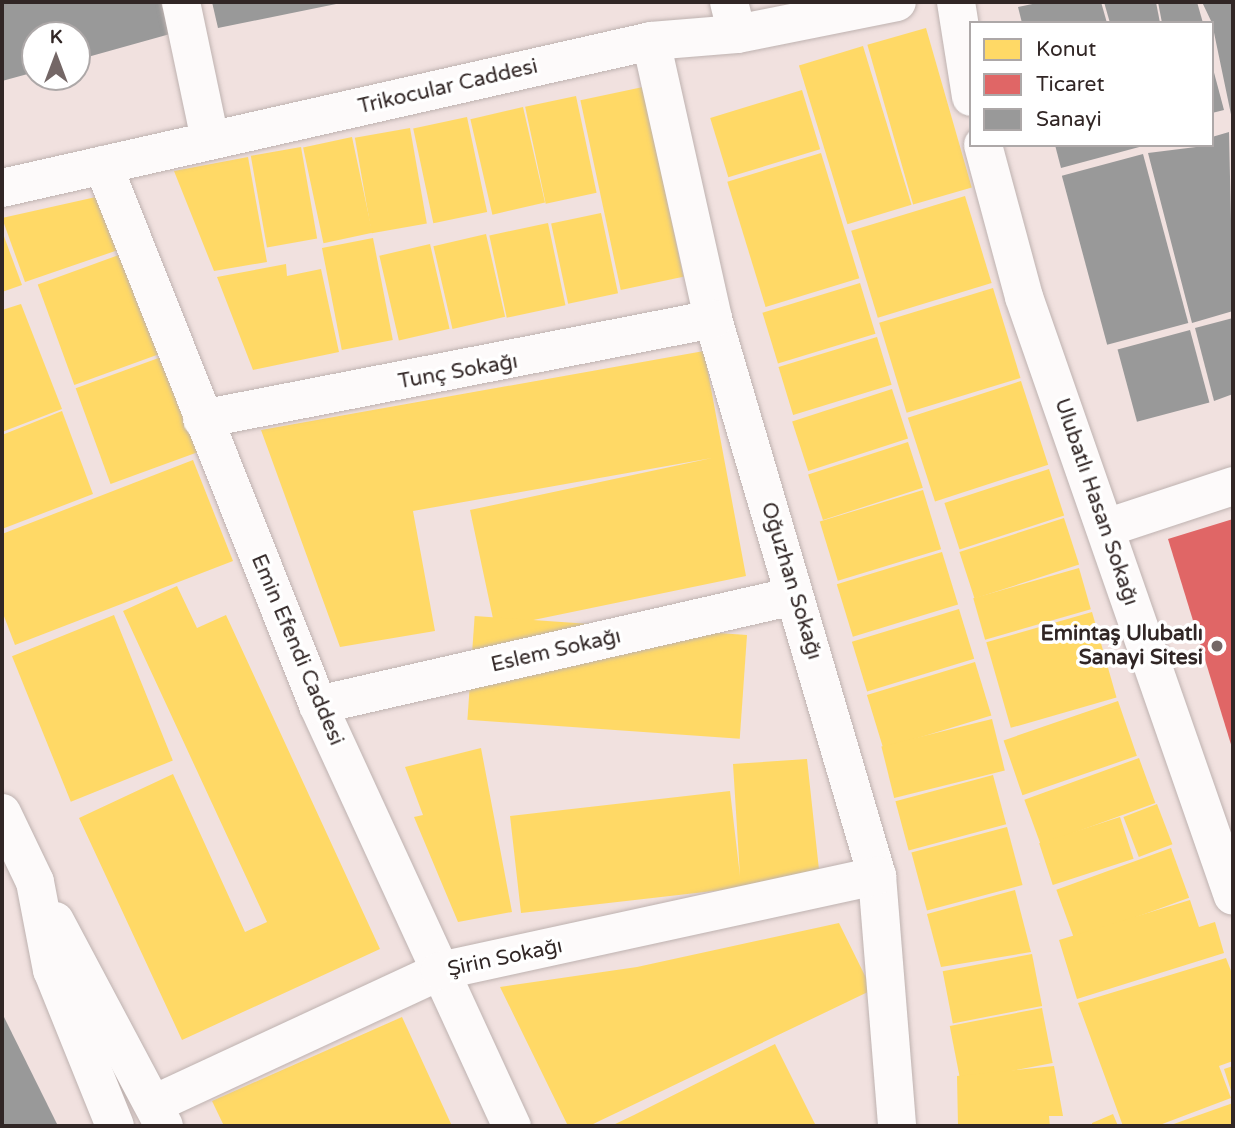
<!DOCTYPE html>
<html>
<head>
<meta charset="utf-8">
<style>
	body { margin:0 }
	#map { position:relative; width:1235px; height:1128px; overflow:hidden; background:#f1e1df; font-family:"Varela Round",sans-serif }
	div>[style] { position:absolute }
	[style*='--x'] { left:calc(var(--x)*1px); top:calc(var(--y)*1px); width:calc(var(--w)*1px); rotate:calc(var(--a)*1deg) }
	.homes>* { inset:0; background:#ffd966; transform-origin:0 0 }
	.shops>* { inset:0; background:#e06666 }
	.industry>* { inset:0; background:#999; transform-origin:0 0 }
	.roads { filter:drop-shadow(0 0 2px #beb2b0) drop-shadow(0 0 2px #beb2b0) }
	.minor>* { height:38px; margin:-19px; padding:0 19px; transform-origin:19px; border-radius:19px; background:#fdfafa }
	.tertiary>* { height:38px; margin:-19px; padding:0 19px; transform-origin:19px; border-radius:19px; background:#fdfafa }
	.primary>* { height:38px; margin:-19px; padding:0 19px; transform-origin:19px; border-radius:19px; background:#fdfafa }
	.dots>* { width:19px; height:19px; translate:-50% -50%; box-sizing:border-box; border:4px solid #fff; border-radius:50% }
	span { translate:-50% -50%; white-space:nowrap; text-align:center; line-height:1.15; -webkit-text-stroke:7px #fff; paint-order:stroke }
	.street-label { font-size:21px; color:#312625 }
	.poi-label { font-size:21px; color:#312625; font-weight:700 }
	.right { translate:-100% -50%; text-align:right }
	.frame { position:absolute; inset:0; border:4px solid #312625; pointer-events:none }
	.legend { position:absolute; left:969px; top:21px; width:245px; height:126px; box-sizing:border-box; background:#fff; border:2px solid #ada8a8; margin:0; padding:9px 12px; list-style:none; font-size:21px; color:#312625 }
	.legend li { display:flex; align-items:center; gap:14px; height:35px }
	.legend b { width:35px; border:2px solid #ada8a8 }
	.north { position:absolute; left:21px; top:21px; width:70px; height:70px; box-sizing:border-box; background:#fff; border:2px solid #ada8a8; border-radius:50%; rotate:0deg; font-size:19px; font-weight:700; line-height:28px; text-align:center; color:#312625 }
	.north::after { content:''; display:block; margin:auto; width:24px; height:32px; background:#746766; clip-path:polygon(50% 0,100% 100%,50% 72%,0 100%) }
</style>
</head>
<body>
<div id="map">
	<div class="homes">
		<div style="left:926px;top:28px;width:166px;height:61px;rotate:74deg"></div>
		<div style="left:863px;top:46px;width:166px;height:67px;rotate:73deg"></div>
		<div style="left:643px;top:87px;width:194px;height:64px;rotate:78deg"></div>
		<div style="left:802px;top:90px;width:62px;height:96px;rotate:73deg"></div>
		<div style="left:576px;top:96px;width:99px;height:52px;rotate:78deg"></div>
		<div style="left:523px;top:107px;width:98px;height:54px;rotate:77deg"></div>
		<div style="left:467px;top:117px;width:97px;height:55px;rotate:78deg"></div>
		<div style="left:410px;top:128px;width:97px;height:56px;rotate:80deg"></div>
		<div style="left:352px;top:137px;width:98px;height:50px;rotate:78deg"></div>
		<div style="left:301px;top:147px;width:93px;height:51px;rotate:80deg"></div>
		<div style="left:821px;top:153px;width:131px;height:98px;rotate:73deg"></div>
		<div style="clip-path:polygon(248px 157px,267px 262px,214px 271px,174px 171px)"></div>
		<div style="clip-path:polygon(105px 195px,124px 248px,25px 282px,2px 218px)"></div>
		<div style="left:965px;top:196px;width:91px;height:119px;rotate:73deg"></div>
		<div style="left:601px;top:213px;width:82px;height:51px;rotate:78deg"></div>
		<div style="left:548px;top:223px;width:84px;height:60px;rotate:78deg"></div>
		<div style="clip-path:polygon(2px 231px,22px 285px,2px 292px)"></div>
		<div style="left:486px;top:234px;width:85px;height:54px;rotate:77deg"></div>
		<div style="left:373px;top:238px;width:104px;height:52px;rotate:79deg"></div>
		<div style="left:430px;top:244px;width:87px;height:52px;rotate:77deg"></div>
		<div style="left:127px;top:252px;width:107px;height:95px;rotate:70deg"></div>
		<div style="clip-path:polygon(286px 264px,287px 276px,321px 269px,339px 352px,253px 370px,217px 277px)"></div>
		<div style="left:860px;top:283px;width:53px;height:102px;rotate:73deg"></div>
		<div style="left:993px;top:288px;width:94px;height:119px;rotate:73deg"></div>
		<div style="clip-path:polygon(21px 304px,62px 409px,2px 432px,2px 310px)"></div>
		<div style="left:877px;top:337px;width:50px;height:103px;rotate:73deg"></div>
		<div style="clip-path:polygon(704px 351px,746px 576px,495px 628px,470px 510px,712px 458px,413px 511px,435px 631px,340px 647px,261px 430px)"></div>
		<div style="left:164px;top:356px;width:102px;height:94px;rotate:70deg"></div>
		<div style="left:1021px;top:381px;width:88px;height:119px;rotate:72deg"></div>
		<div style="left:892px;top:389px;width:52px;height:105px;rotate:72deg"></div>
		<div style="clip-path:polygon(62px 411px,93px 494px,2px 529px,2px 435px)"></div>
		<div style="left:908px;top:442px;width:48px;height:105px;rotate:72deg"></div>
		<div style="clip-path:polygon(193px 460px,233px 561px,15px 645px,2px 611px,2px 534px)"></div>
		<div style="left:1049px;top:469px;width:49px;height:110px;rotate:72deg"></div>
		<div style="left:923px;top:490px;width:62px;height:108px;rotate:73deg"></div>
		<div style="left:1064px;top:518px;width:49px;height:110px;rotate:72deg"></div>
		<div style="left:942px;top:552px;width:55px;height:110px;rotate:73deg"></div>
		<div style="left:1079px;top:568px;width:43px;height:110px;rotate:74deg"></div>
		<div style="clip-path:polygon(177px 586px,197px 628px,226px 615px,380px 949px,182px 1040px,79px 818px,173px 774px,245px 932px,267px 922px,123px 611px)"></div>
		<div style="left:959px;top:609px;width:52px;height:112px;rotate:73deg"></div>
		<div style="left:1092px;top:612px;width:89px;height:110px;rotate:74deg"></div>
		<div style="left:114px;top:615px;width:157px;height:110px;rotate:68deg"></div>
		<div style="left:747px;top:635px;width:104px;height:273px;rotate:94deg"></div>
		<div style="left:975px;top:662px;width:56px;height:113px;rotate:73deg"></div>
		<div style="left:1118px;top:701px;width:58px;height:121px;rotate:71deg"></div>
		<div style="left:992px;top:719px;width:53px;height:114px;rotate:76deg"></div>
		<div style="clip-path:polygon(481px 748px,512px 912px,458px 922px,414px 817px,423px 815px,405px 767px)"></div>
		<div style="left:1139px;top:758px;width:48px;height:122px;rotate:70deg"></div>
		<div style="clip-path:polygon(807px 759px,820px 879px,521px 913px,510px 816px,730px 791px,740px 876px,733px 764px)"></div>
		<div style="left:993px;top:775px;width:51px;height:101px;rotate:75deg"></div>
		<div style="left:1157px;top:804px;width:43px;height:36px;rotate:69deg"></div>
		<div style="left:1120px;top:817px;width:44px;height:85px;rotate:72deg"></div>
		<div style="left:1007px;top:827px;width:60px;height:99px;rotate:75deg"></div>
		<div style="left:1171px;top:848px;width:53px;height:122px;rotate:70deg"></div>
		<div style="clip-path:polygon(1015px 890px,1031px 952px,941px 967px,927px 914px)"></div>
		<div style="clip-path:polygon(1190px 900px,1199px 927px,1215px 922px,1224px 953px,1077px 999px,1059px 940px)"></div>
		<div style="clip-path:polygon(839px 923px,872px 990px,589px 1126px,568px 1126px,500px 987px,637px 967px)"></div>
		<div style="left:1032px;top:954px;width:53px;height:91px;rotate:79deg"></div>
		<div style="clip-path:polygon(1226px 958px,1233px 976px,1233px 1061px,1219px 1066px,1231px 1098px,1157px 1126px,1123px 1126px,1078px 1003px)"></div>
		<div style="left:1042px;top:1008px;width:56px;height:94px;rotate:79deg"></div>
		<div style="clip-path:polygon(402px 1017px,452px 1126px,224px 1126px,212px 1101px)"></div>
		<div style="clip-path:polygon(775px 1044px,816px 1126px,611px 1126px,634px 1115px)"></div>
		<div style="clip-path:polygon(1054px 1066px,1063px 1116px,1049px 1116px,1050px 1126px,958px 1126px,957px 1076px)"></div>
		<div style="clip-path:polygon(1233px 1066px,1233px 1097px,1224px 1069px)"></div>
		<div style="clip-path:polygon(1233px 1103px,1233px 1126px,1168px 1126px)"></div>
		<div style="clip-path:polygon(1113px 1114px,1118px 1126px,1092px 1126px,1092px 1123px)"></div>
	</div>
	<div class="shops">
		<div style="clip-path:polygon(1233px 519px,1233px 751px,1168px 539px)"></div>
	</div>
	<div class="industry">
		<div style="clip-path:polygon(2px 2px,161px 2px,170px 34px,77px 60px,77px 35px,35px 35px,35px 72px,2px 81px)"></div>
		<div style="clip-path:polygon(212px 2px,341px 2px,341px 3px,218px 28px)"></div>
		<div style="clip-path:polygon(1042px 2px,1101px 2px,1107px 23px,1022px 23px,1018px 7px)"></div>
		<div style="clip-path:polygon(1104px 2px,1156px 2px,1160px 23px,1110px 23px)"></div>
		<div style="clip-path:polygon(1158px 2px,1197px 2px,1203px 23px,1162px 23px)"></div>
		<div style="clip-path:polygon(1202px 2px,1233px 2px,1233px 124px,1212px 23px)"></div>
		<div style="clip-path:polygon(1212px 65px,1224px 110px,1212px 113px)"></div>
		<div style="clip-path:polygon(1229px 132px,1233px 311px,1192px 323px,1148px 153px,1212px 145px,1212px 137px)"></div>
		<div style="clip-path:polygon(1055px 145px,1143px 145px,1143px 146px,1061px 168px)"></div>
		<div style="left:1143px;top:154px;width:175px;height:84px;rotate:75deg"></div>
		<div style="clip-path:polygon(1233px 318px,1233px 394px,1214px 401px,1195px 328px)"></div>
		<div style="left:1190px;top:330px;width:75px;height:75px;rotate:75deg"></div>
		<div style="clip-path:polygon(2px 1013px,58px 1126px,2px 1126px)"></div>
	</div>
	<div class="roads">
		<div class="minor">
			<div style="--x:181;--y:2;--w:141;--a:78.1"></div>
			<div style="--x:729;--y:2;--w:33;--a:76"></div>
			<div style="--x:956;--y:2;--w:96;--a:81"></div>
			<div style="--x:651;--y:41;--w:285;--a:77.4"></div>
			<div style="--x:713;--y:319;--w:581;--a:73.59"></div>
			<div style="--x:877;--y:876;--w:251;--a:85.4"></div>
			<div style="--x:983;--y:145;--w:157;--a:74.9"></div>
			<div style="--x:1024;--y:297;--w:634;--a:70.77"></div>
			<div style="--x:103;--y:165;--w:581;--a:68.29"></div>
			<div style="--x:318;--y:705;--w:464;--a:65.3"></div>
			<div style="--x:202;--y:419;--w:521;--a:-11.07"></div>
			<div style="--x:1106;--y:528;--w:134;--a:-18.3"></div>
			<div style="--x:318;--y:705;--w:488;--a:-12.9"></div>
			<div style="--x:154;--y:1104;--w:315;--a:-24.9"></div>
			<div style="--x:440;--y:971;--w:447;--a:-12.3"></div>
		</div>
		<div class="tertiary">
			<div style="--x:2;--y:188;--w:665;--a:-12.76"></div>
			<div style="--x:651;--y:41;--w:86;--a:-4.7"></div>
			<div style="--x:737;--y:34;--w:163;--a:-11.3"></div>
		</div>
		<div class="primary">
			<div style="--x:2;--y:813;--w:76;--a:64.4"></div>
			<div style="--x:35;--y:882;--w:90;--a:79.1"></div>
			<div style="--x:52;--y:970;--w:168;--a:68"></div>
			<div style="--x:55;--y:921;--w:232;--a:62"></div>
		</div>
	</div>
	<div class="dots">
		<div style="left:1217px;top:646px;background:#746766"></div>
	</div>
	<div class="street-label">
		<span style="left:448px;top:87px;rotate:-13deg">Trikocular Caddesi</span>
		<span style="left:458px;top:372px;rotate:-10deg">Tunç Sokağı</span>
		<span style="left:1096px;top:502px;rotate:71deg">Ulubatlı Hasan Sokağı</span>
		<span style="left:791px;top:581px;rotate:73deg">Oğuzhan Sokağı</span>
		<span style="left:297px;top:650px;rotate:67deg">Emin Efendi Caddesi</span>
		<span style="left:556px;top:651px;rotate:-13deg">Eslem Sokağı</span>
		<span style="left:505px;top:958px;rotate:-12deg">Şirin Sokağı</span>
	</div>
	<div class="poi-label">
		<span class="right" style="left:1203px;top:646px">Emintaş Ulubatlı<br>Sanayi Sitesi</span>
	</div>
	<div class="frame"></div>
	<ul class="legend">
	<li><b style="height:19px;background:#ffd966"></b>Konut</li>
	<li><b style="height:19px;background:#e06666"></b>Ticaret</li>
	<li><b style="height:19px;background:#999"></b>Sanayi</li>
	</ul>
	<div class="north">K</div>
</div>
</body>
</html>
